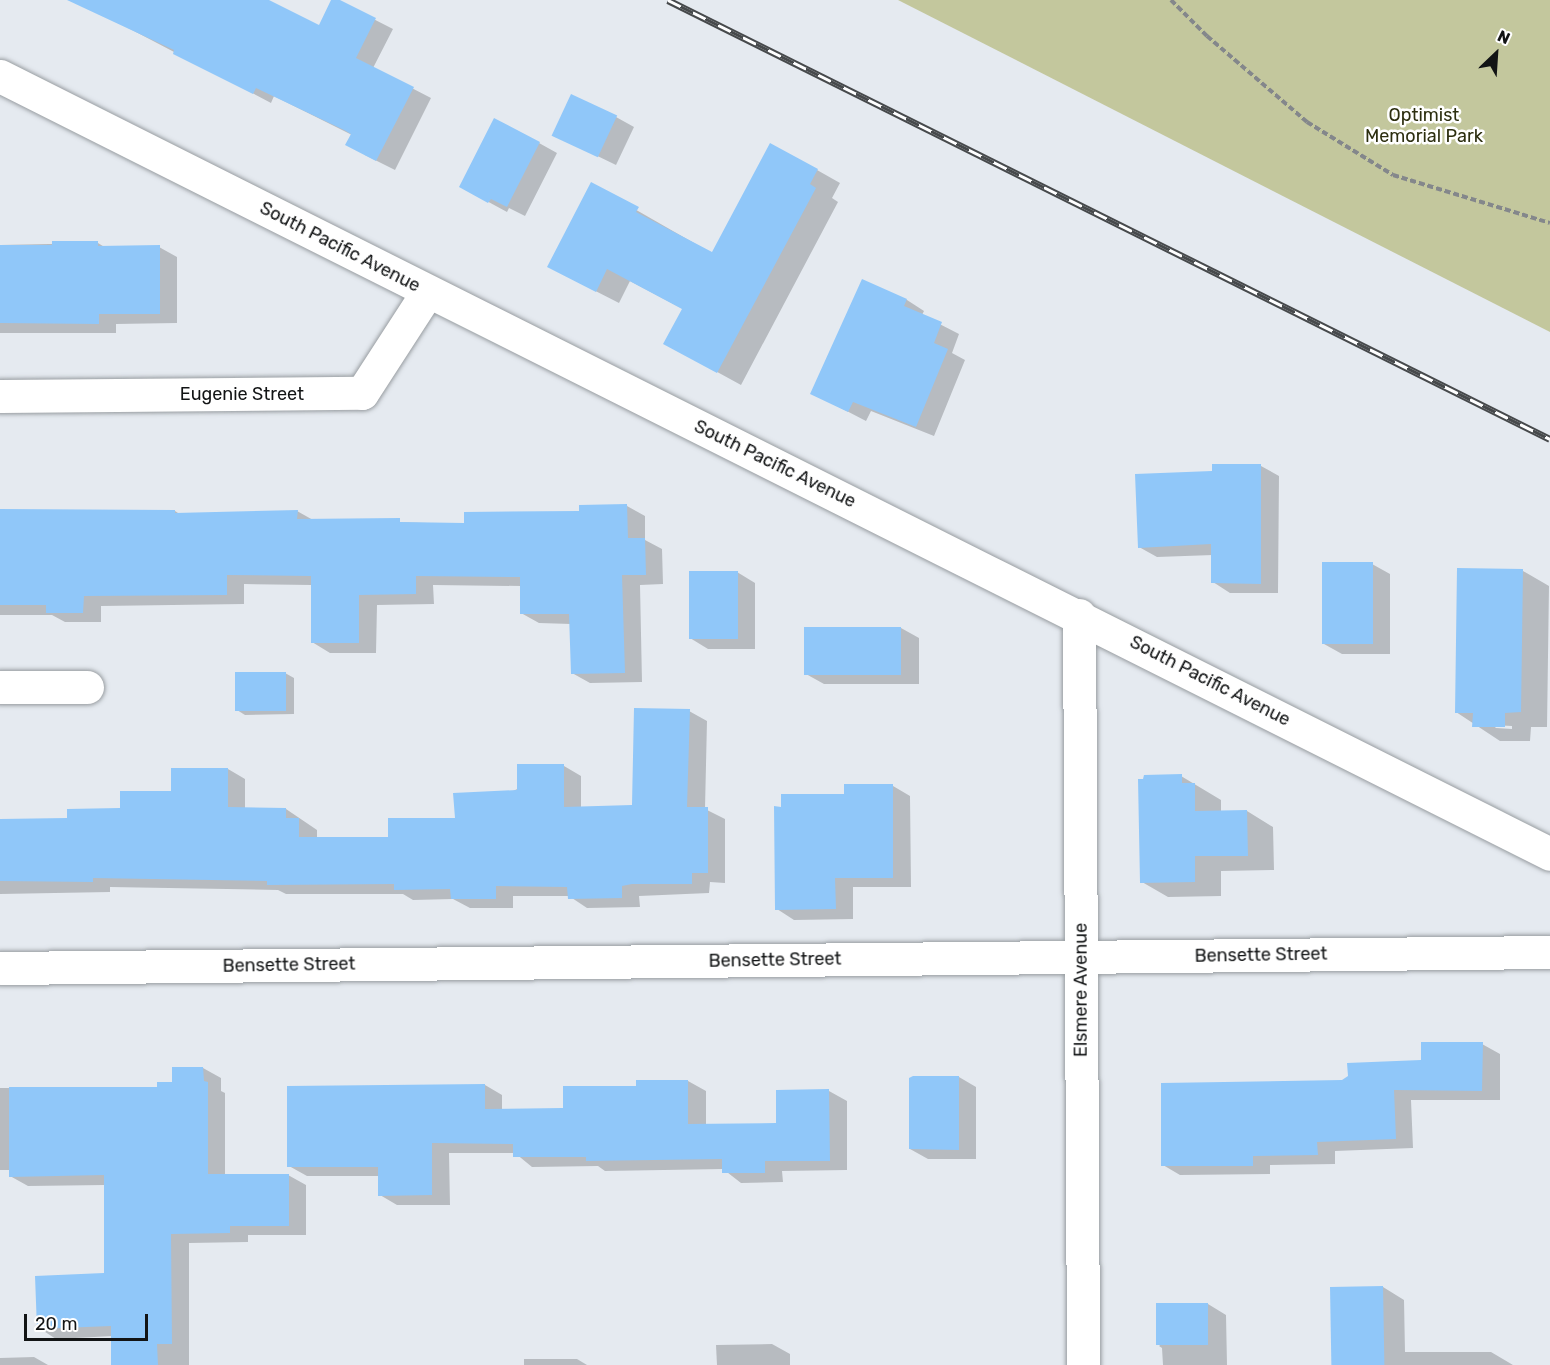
<!DOCTYPE html>
<html>
<head>
<meta charset="utf-8">
<style>
	body { margin:0 }
	#map { position:relative; width:1550px; height:1365px; overflow:hidden; background:#e5eaf0; font-family:Rubik,sans-serif }
	div>[style] { position:absolute }
	[style*='--x'] { left:calc(var(--x)*1px); top:calc(var(--y)*1px); width:calc(var(--w)*1px); rotate:calc(var(--a)*1deg) }
	.green>* { inset:0; background:#c3c79d }
	.shadow>* { inset:0; background:#0003 }
	.building>* { inset:0; background:#90c7f9; transform-origin:0 0 }
	.path>* { height:4px; margin-top:-2px; transform-origin:0; background:repeating-linear-gradient(90deg,#84878b 0 6px,transparent 0 9px) }
	.roads { filter:drop-shadow(0 0 2px #989da1) drop-shadow(0 0 2px #989da1) }
	.minor>* { height:33px; margin:-16.5px; padding:0 16.5px; transform-origin:16.5px; border-radius:16.5px; background:#fff }
	.rail>* { height:7px; margin-top:-3.5px; transform-origin:0; background:repeating-linear-gradient(90deg,#fff 0 14px,#474a4c 0 28px); box-sizing:border-box; border-block:2px solid #474a4c }
	span { translate:-50% -50%; white-space:nowrap; text-align:center; line-height:1.15; -webkit-text-stroke:5px #fff; paint-order:stroke }
	.park-label { font-size:18px; color:#2c2e0f }
	.street-label { font-size:18px; color:#121415 }
	.north { position:absolute; left:1466px; top:24px; width:60px; height:60px; -webkit-text-stroke:4px #fff; paint-order:stroke; rotate:25deg; font-size:16px; font-weight:700; line-height:24px; text-align:center; color:#121415 }
	.north::after { content:''; display:block; margin:auto; width:21px; height:27px; background:#121415; clip-path:polygon(50% 0,100% 100%,50% 72%,0 100%) }
	.scale { position:absolute; left:24px; top:1314px; width:124px; height:27px; box-sizing:border-box; border:3px solid #121415; border-top:0; padding-left:8px; font-size:18px; line-height:21px; white-space:nowrap; color:#121415; -webkit-text-stroke:4px #fff; paint-order:stroke }
</style>
</head>
<body>
<div id="map">
	<div class="green">
		<div style="clip-path:polygon(898px 0,1550px 0,1550px 332px)"></div>
	</div>
	<div class="shadow">
		<div style="clip-path:polygon(75px 0,266px 0,319px 27px,336px 0,393px 29px,373px 68px,431px 98px,395px 170px,365px 155px,352px 135px,274px 96px,271px 103px)"></div>
		<div style="clip-path:polygon(616px 117px,634px 127px,616px 165px,554px 135px)"></div>
		<div style="clip-path:polygon(539px 143px,557px 153px,525px 216px,509px 208px,507px 212px,461px 187px)"></div>
		<div style="clip-path:polygon(817px 170px,840px 183px,832px 198px,838px 202px,741px 385px,688px 356px,683px 309px,630px 281px,619px 303px,572px 279px,591px 184px,713px 254px)"></div>
		<div style="clip-path:polygon(98px 243px,106px 248px,159px 247px,177px 257px,177px 323px,116px 324px,116px 333px,0 333px,0 245px)"></div>
		<div style="clip-path:polygon(863px 281px,907px 300px,924px 311px,922px 315px,959px 334px,952px 353px,965px 360px,934px 436px,871px 411px,866px 421px,812px 393px)"></div>
		<div style="clip-path:polygon(1261px 466px,1279px 476px,1278px 593px,1230px 593px,1213px 582px,1213px 555px,1157px 557px,1139px 547px,1213px 472px)"></div>
		<div style="clip-path:polygon(627px 506px,645px 516px,645px 540px,662px 549px,663px 584px,640px 585px,642px 682px,590px 683px,572px 673px,571px 624px,539px 623px,521px 613px,521px 586px,433px 585px,434px 604px,377px 605px,376px 653px,330px 653px,312px 642px,312px 585px,244px 584px,244px 604px,101px 606px,101px 622px,65px 622px,52px 615px,0 615px,0 511px,175px 511px,181px 515px,297px 511px,313px 520px,465px 524px)"></div>
		<div style="clip-path:polygon(1372px 564px,1390px 574px,1390px 654px,1342px 654px,1324px 644px)"></div>
		<div style="clip-path:polygon(evenodd,1523px 571px,1549px 586px,1547px 727px,1531px 727px,1530px 741px,1500px 741px,1456px 712px,1523px 571px,1493px 725px,1512px 726px,1512px 729px,1496px 728px,1493px 725px)"></div>
		<div style="clip-path:polygon(737px 572px,755px 583px,755px 649px,708px 649px,690px 638px)"></div>
		<div style="clip-path:polygon(901px 628px,919px 638px,919px 684px,824px 684px,806px 674px)"></div>
		<div style="clip-path:polygon(285px 673px,294px 678px,294px 714px,245px 715px,237px 710px)"></div>
		<div style="clip-path:polygon(689px 711px,707px 721px,705px 809px,725px 819px,725px 883px,710px 882px,709px 893px,639px 896px,640px 907px,587px 908px,569px 896px,513px 896px,513px 908px,470px 908px,453px 899px,413px 900px,403px 894px,286px 894px,278px 890px,110px 887px,110px 892px,0 894px,0 820px,69px 819px,121px 810px,228px 769px,245px 779px,245px 809px,286px 809px,317px 830px,317px 838px,390px 838px,456px 819px,564px 766px,581px 776px,581px 808px,633px 807px)"></div>
		<div style="clip-path:polygon(1181px 776px,1221px 800px,1221px 812px,1247px 811px,1273px 827px,1274px 870px,1221px 871px,1221px 896px,1168px 897px,1142px 882px,1145px 781px)"></div>
		<div style="clip-path:polygon(893px 786px,910px 796px,911px 887px,853px 887px,853px 919px,794px 920px,777px 909px,783px 808px)"></div>
		<div style="clip-path:polygon(1482px 1044px,1500px 1054px,1500px 1100px,1411px 1100px,1413px 1148px,1335px 1151px,1335px 1164px,1270px 1165px,1270px 1174px,1180px 1175px,1163px 1165px,1342px 1082px)"></div>
		<div style="clip-path:polygon(203px 1068px,221px 1078px,221px 1091px,225px 1093px,225px 1176px,288px 1175px,306px 1185px,306px 1235px,248px 1235px,248px 1242px,189px 1243px,189px 1365px,113px 1365px,113px 1336px,56px 1339px,39px 1328px,106px 1274px,105px 1185px,28px 1186px,10px 1176px,10px 1170px,0 1170px,0 1088px,159px 1088px)"></div>
		<div style="clip-path:polygon(959px 1077px,976px 1087px,976px 1159px,928px 1159px,910px 1149px)"></div>
		<div style="clip-path:polygon(688px 1081px,706px 1091px,706px 1125px,777px 1124px,829px 1091px,847px 1101px,847px 1170px,782px 1171px,783px 1182px,741px 1183px,723px 1169px,605px 1171px,598px 1166px,532px 1167px,515px 1153px,449px 1153px,450px 1205px,397px 1205px,380px 1195px,380px 1176px,307px 1176px,289px 1166px,485px 1085px,502px 1095px,502px 1110px,564px 1110px,638px 1088px)"></div>
		<div style="clip-path:polygon(1383px 1287px,1404px 1300px,1405px 1352px,1491px 1352px,1513px 1365px,1333px 1365px)"></div>
		<div style="clip-path:polygon(1208px 1304px,1226px 1315px,1227px 1365px,1163px 1365px,1162px 1348px,1159px 1346px)"></div>
		<div style="clip-path:polygon(772px 1344px,790px 1354px,790px 1365px,717px 1365px,716px 1345px)"></div>
		<div style="clip-path:polygon(34px 1357px,48px 1365px,0 1365px,0 1358px)"></div>
		<div style="clip-path:polygon(524px 1359px,577px 1359px,587px 1365px,524px 1365px)"></div>
	</div>
	<div class="building">
		<div style="clip-path:polygon(67px 0,269px 0,319px 25px,331px 0,340px 0,376px 18px,356px 58px,414px 87px,376px 161px,345px 145px,351px 134px,344px 130px,256px 88px,253px 94px,173px 54px,174px 50px)"></div>
		<div style="left:571px;top:94px;width:51px;height:46px;rotate:25deg"></div>
		<div style="clip-path:polygon(494px 118px,540px 142px,507px 207px,491px 199px,488px 203px,459px 187px)"></div>
		<div style="clip-path:polygon(770px 143px,818px 169px,810px 184px,816px 188px,717px 373px,663px 344px,682px 309px,607px 269px,596px 292px,547px 267px,591px 182px,639px 207px,636px 212px,712px 252px)"></div>
		<div style="clip-path:polygon(52px 241px,98px 241px,98px 246px,160px 245px,160px 314px,99px 314px,99px 324px,0 323px,0 245px,52px 245px)"></div>
		<div style="clip-path:polygon(862px 279px,907px 299px,904px 306px,942px 322px,934px 343px,948px 349px,916px 427px,853px 402px,848px 412px,810px 394px)"></div>
		<div style="clip-path:polygon(1212px 464px,1261px 464px,1261px 584px,1211px 583px,1211px 544px,1138px 548px,1135px 474px,1212px 471px)"></div>
		<div style="clip-path:polygon(627px 504px,628px 538px,645px 538px,646px 575px,622px 575px,625px 673px,571px 674px,569px 614px,520px 614px,520px 577px,416px 576px,416px 594px,359px 595px,359px 643px,311px 643px,311px 576px,227px 575px,227px 595px,84px 596px,83px 613px,46px 613px,46px 605px,0 605px,0 509px,175px 510px,175px 513px,298px 510px,297px 519px,400px 518px,400px 522px,464px 523px,464px 512px,579px 511px,579px 505px)"></div>
		<div style="left:1322px;top:562px;width:51px;height:82px"></div>
		<div style="clip-path:polygon(1457px 568px,1523px 569px,1521px 712px,1505px 713px,1505px 727px,1472px 727px,1473px 713px,1455px 713px)"></div>
		<div style="left:689px;top:571px;width:49px;height:68px"></div>
		<div style="left:804px;top:627px;width:97px;height:48px"></div>
		<div style="left:235px;top:672px;width:51px;height:39px"></div>
		<div style="clip-path:polygon(634px 708px,690px 709px,687px 807px,708px 807px,708px 873px,692px 873px,692px 884px,632px 884px,622px 886px,622px 898px,568px 899px,567px 887px,496px 886px,496px 899px,451px 899px,450px 889px,394px 890px,394px 884px,267px 885px,267px 881px,93px 878px,93px 882px,0 881px,0 819px,67px 818px,67px 809px,120px 808px,120px 791px,171px 791px,171px 768px,228px 768px,228px 807px,286px 808px,286px 818px,299px 818px,299px 837px,388px 837px,388px 818px,455px 818px,453px 793px,517px 790px,517px 764px,564px 764px,564px 807px,632px 805px)"></div>
		<div style="clip-path:polygon(1182px 774px,1182px 783px,1195px 783px,1195px 811px,1247px 810px,1248px 856px,1195px 856px,1195px 882px,1140px 883px,1138px 779px,1143px 779px,1144px 775px)"></div>
		<div style="clip-path:polygon(844px 784px,893px 784px,893px 878px,835px 878px,836px 909px,775px 910px,774px 806px,781px 807px,781px 794px,844px 794px)"></div>
		<div style="clip-path:polygon(1421px 1042px,1483px 1042px,1482px 1091px,1394px 1090px,1396px 1139px,1317px 1142px,1318px 1155px,1253px 1156px,1253px 1166px,1161px 1166px,1161px 1083px,1342px 1080px,1348px 1076px,1347px 1063px,1421px 1060px)"></div>
		<div style="clip-path:polygon(172px 1067px,203px 1067px,204px 1081px,208px 1082px,208px 1174px,289px 1174px,289px 1226px,230px 1226px,230px 1233px,171px 1234px,172px 1344px,157px 1344px,158px 1365px,111px 1365px,111px 1326px,37px 1329px,35px 1276px,104px 1273px,104px 1175px,9px 1177px,9px 1087px,157px 1087px,157px 1082px,172px 1082px)"></div>
		<div style="clip-path:polygon(913px 1076px,959px 1076px,959px 1150px,909px 1149px,909px 1078px)"></div>
		<div style="clip-path:polygon(636px 1080px,688px 1080px,688px 1124px,776px 1123px,776px 1090px,829px 1089px,830px 1161px,765px 1161px,765px 1173px,722px 1173px,722px 1159px,586px 1161px,586px 1157px,513px 1157px,513px 1144px,432px 1143px,432px 1195px,378px 1196px,378px 1167px,287px 1167px,287px 1086px,485px 1084px,485px 1109px,563px 1108px,563px 1086px,636px 1086px)"></div>
		<div style="left:1383px;top:1286px;width:79px;height:53px;rotate:89deg"></div>
		<div style="left:1208px;top:1303px;width:42px;height:52px;rotate:90deg"></div>
	</div>
	<div class="path">
		<div style="--x:1171;--y:0;--w:51;--a:45"></div>
		<div style="--x:1207;--y:36;--w:132;--a:40.7"></div>
		<div style="--x:1307;--y:122;--w:101;--a:31.6"></div>
		<div style="--x:1393;--y:175;--w:164;--a:17"></div>
	</div>
	<div class="roads">
		<div class="minor">
			<div style="--x:0;--y:76;--w:1734;--a:26.65"></div>
			<div style="--x:0;--y:396;--w:362;--a:-0.5"></div>
			<div style="--x:362;--y:393;--w:121;--a:-57.1"></div>
			<div style="--x:1079;--y:615;--w:750;--a:89.69"></div>
			<div style="--x:0;--y:687;--w:87;--a:0"></div>
			<div style="--x:0;--y:968;--w:1550;--a:-0.59"></div>
		</div>
	</div>
	<div class="rail">
		<div style="--x:668;--y:0;--w:985;--a:26.46"></div>
	</div>
	<div class="park-label">
		<span style="left:1424px;top:126px">Optimist<br>Memorial Park</span>
	</div>
	<div class="street-label">
		<span style="left:340px;top:247px;rotate:27deg">South Pacific Avenue</span>
		<span style="left:242px;top:394px">Eugenie Street</span>
		<span style="left:775px;top:464px;rotate:26deg">South Pacific Avenue</span>
		<span style="left:1210px;top:681px;rotate:27deg">South Pacific Avenue</span>
		<span style="left:1261px;top:955px;rotate:-1deg">Bensette Street</span>
		<span style="left:775px;top:960px;rotate:-1deg">Bensette Street</span>
		<span style="left:289px;top:965px;rotate:-1deg">Bensette Street</span>
		<span style="left:1081px;top:990px;rotate:-90deg">Elsmere Avenue</span>
	</div>
	<div class="north">N</div>
	<div class="scale">20 m</div>
</div>
</body>
</html>
